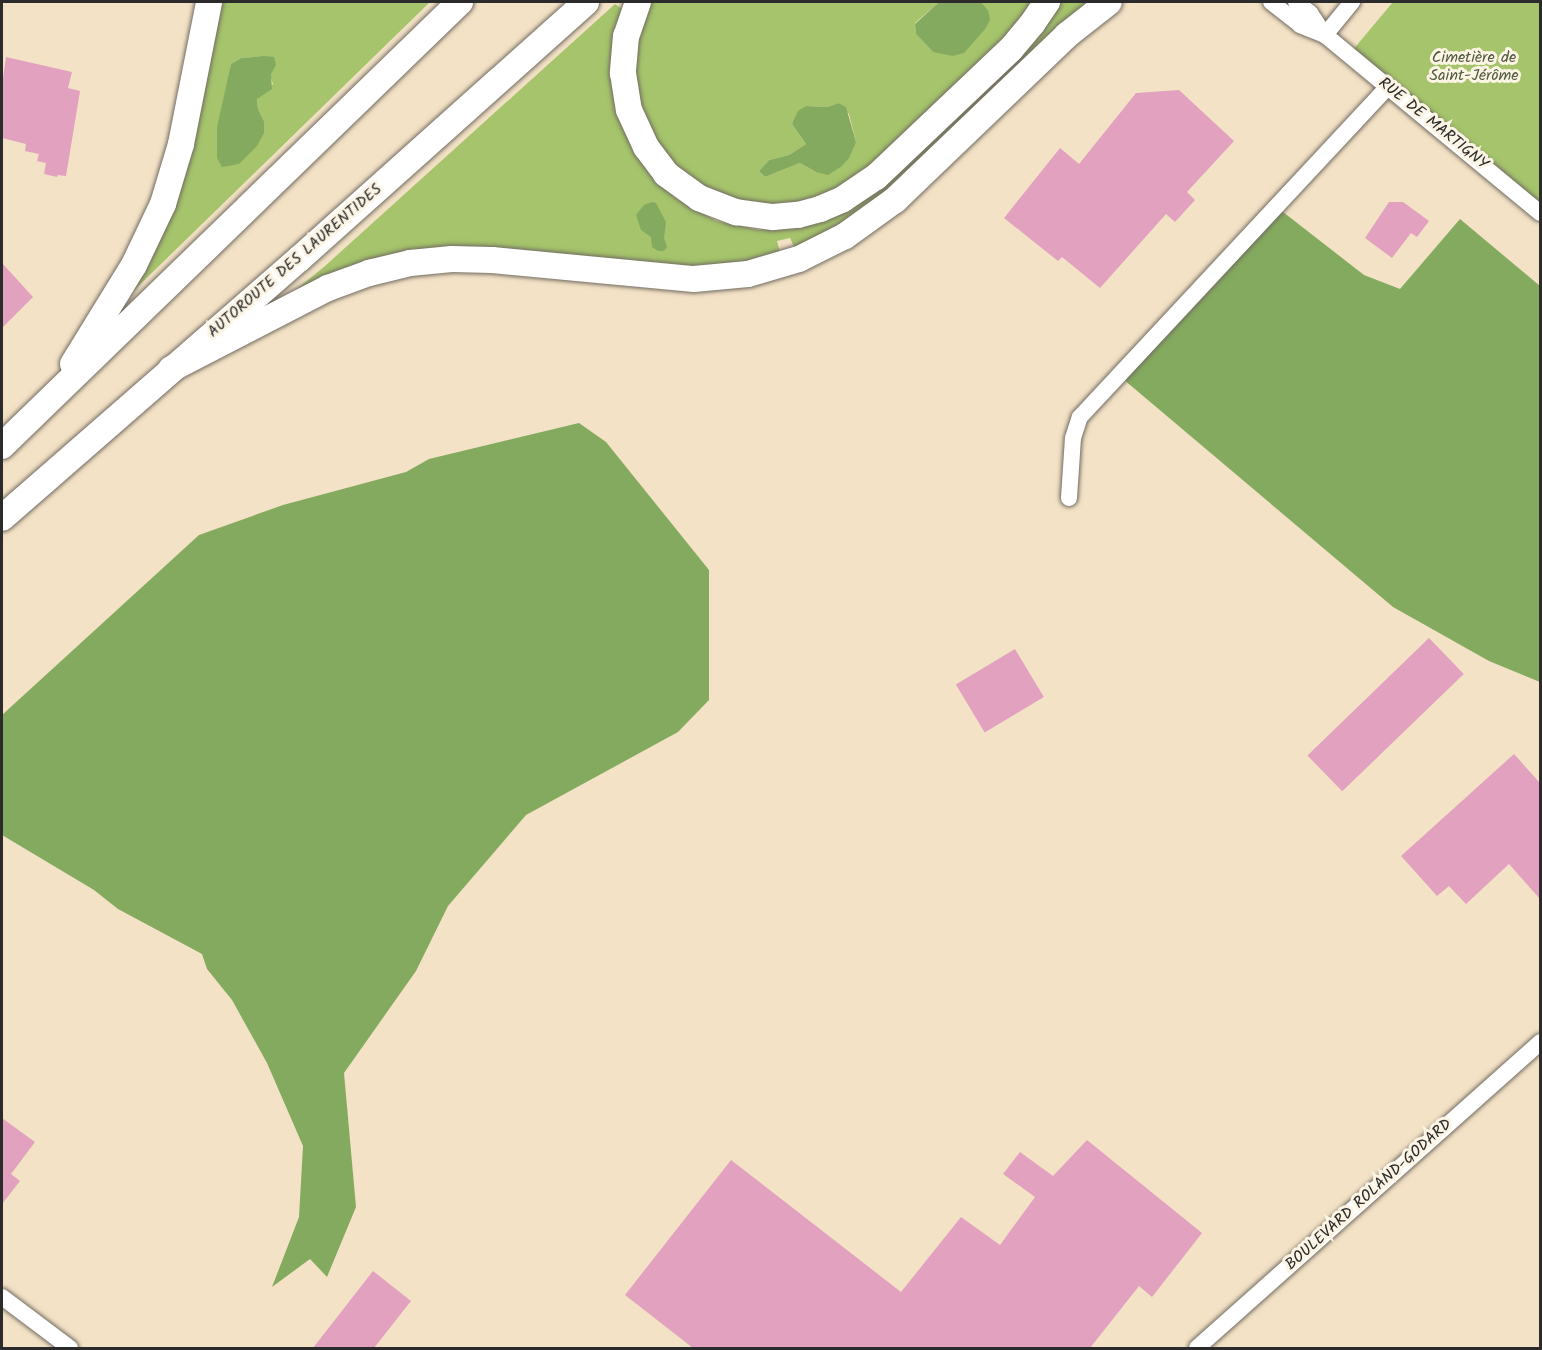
<!DOCTYPE html>
<html>
<head>
<meta charset="utf-8">
<style>
	body { margin:0 }
	#map { position:relative; width:1542px; height:1350px; overflow:hidden; background:#f4e2c6; font-family:Kalam,sans-serif }
	div>[style] { position:absolute }
	[style*='--x'] { left:calc(var(--x)*1px); top:calc(var(--y)*1px); width:calc(var(--w)*1px); rotate:calc(var(--a)*1deg) }
	.green>* { inset:0; background:#a5c46b }
	.forest>* { inset:0; background:#84aa5f }
	.building>* { inset:0; background:#e1a1bf; transform-origin:0 0 }
	.roads { filter:drop-shadow(0 0 2px #716b61) drop-shadow(0 0 2px #716b61) }
	.minor>* { height:16px; margin:-8px; padding:0 8px; transform-origin:8px; border-radius:8px; background:#fff }
	.highway>* { height:26px; margin:-13px; padding:0 13px; transform-origin:13px; border-radius:13px; background:#fff }
	span { translate:-50% -50%; white-space:nowrap; text-align:center; line-height:1.15; -webkit-text-stroke:6px #fcf5e5; paint-order:stroke }
	.park-label { font-size:16px; color:#50593e }
	.street-label { font-size:16px; color:#2b2b2b }
	.frame { position:absolute; inset:0; border:3px solid #2b2b2b; pointer-events:none }
</style>
</head>
<body>
<div id="map">
	<div class="green">
		<div style="clip-path:polygon(evenodd,218px 2px,430px 2px,124px 300px,218px 2px,263px 56px,273px 84px,257px 99px,258px 109px,264px 121px,264px 133px,227px 86px,231px 64px,241px 58px,263px 56px)"></div>
		<div style="clip-path:polygon(evenodd,647px 2px,939px 2px,915px 23px,916px 34px,933px 52px,988px 10px,981px 2px,1032px 2px,1007px 34px,857px 178px,823px 197px,766px 208px,708px 192px,672px 165px,642px 117px,633px 78px,642px 12px,647px 2px,838px 103px,849px 114px,856px 142px,816px 172px,800px 163px,765px 177px,759px 171px,769px 160px,789px 155px,806px 144px,792px 124px,806px 106px,828px 107px,838px 103px)"></div>
		<div style="clip-path:polygon(1061px 2px,1094px 2px,871px 208px,796px 251px,790px 238px,777px 241px,781px 256px,711px 268px,485px 249px,291px 294px,325px 266px,615px 4px,624px 10px,612px 82px,615px 106px,635px 152px,663px 187px,677px 199px,716px 221px,759px 230px,805px 226px,1042px 30px)"></div>
		<div style="clip-path:polygon(1393px 2px,1540px 2px,1540px 207px,1352px 51px)"></div>
	</div>
	<div class="forest">
		<div style="clip-path:polygon(939px 2px,981px 2px,988px 10px,990px 20px,985px 29px,964px 53px,953px 56px,933px 52px,916px 34px,915px 24px)"></div>
		<div style="clip-path:polygon(263px 56px,274px 57px,276px 65px,271px 74px,272px 89px,257px 99px,258px 109px,264px 121px,264px 133px,257px 146px,239px 164px,222px 167px,217px 158px,217px 127px,231px 64px,241px 58px)"></div>
		<div style="clip-path:polygon(838px 103px,846px 107px,856px 142px,849px 158px,842px 166px,828px 175px,816px 172px,800px 163px,765px 177px,759px 171px,769px 160px,789px 155px,806px 144px,792px 124px,798px 111px,806px 106px,828px 107px)"></div>
		<div style="clip-path:polygon(652px 202px,656px 203px,666px 222px,664px 238px,667px 247px,664px 251px,658px 251px,652px 247px,651px 237px,641px 230px,636px 215px,644px 205px)"></div>
		<div style="clip-path:polygon(1283px 212px,1364px 275px,1400px 289px,1460px 219px,1540px 286px,1540px 682px,1489px 661px,1393px 607px,1123px 379px,1271px 213px)"></div>
		<div style="clip-path:polygon(579px 423px,606px 442px,709px 570px,709px 700px,678px 732px,526px 815px,448px 906px,416px 971px,344px 1073px,356px 1207px,327px 1277px,310px 1259px,272px 1287px,299px 1217px,303px 1146px,267px 1063px,232px 1000px,207px 969px,202px 954px,118px 909px,94px 890px,2px 835px,2px 715px,199px 535px,283px 505px,406px 472px,429px 459px)"></div>
	</div>
	<div class="building">
		<div style="clip-path:polygon(6px 57px,72px 72px,68px 88px,80px 91px,66px 176px,58px 175px,57px 177px,44px 174px,46px 163px,37px 161px,39px 154px,25px 151px,26px 144px,2px 138px,2px 85px)"></div>
		<div style="clip-path:polygon(1179px 90px,1234px 141px,1187px 192px,1195px 200px,1175px 222px,1166px 214px,1100px 288px,1062px 257px,1058px 261px,1004px 218px,1060px 148px,1079px 164px,1136px 93px)"></div>
		<div style="clip-path:polygon(1389px 202px,1403px 202px,1429px 221px,1417px 237px,1411px 233px,1392px 258px,1365px 238px)"></div>
		<div style="clip-path:polygon(2px 263px,33px 297px,2px 328px)"></div>
		<div style="left:1429px;top:638px;width:50px;height:169px;rotate:46deg"></div>
		<div style="left:1015px;top:649px;width:56px;height:69px;rotate:59deg"></div>
		<div style="clip-path:polygon(1514px 754px,1540px 783px,1540px 899px,1509px 864px,1466px 904px,1449px 886px,1437px 896px,1401px 856px)"></div>
		<div style="clip-path:polygon(2px 1118px,35px 1142px,11px 1174px,20px 1181px,2px 1204px)"></div>
		<div style="clip-path:polygon(1087px 1140px,1202px 1233px,1152px 1297px,1139px 1286px,1090px 1348px,693px 1348px,625px 1295px,731px 1160px,901px 1292px,961px 1217px,1000px 1245px,1035px 1197px,1003px 1174px,1020px 1152px,1053px 1176px)"></div>
		<div style="clip-path:polygon(373px 1271px,411px 1301px,374px 1348px,313px 1348px)"></div>
	</div>
	<div class="roads">
		<div class="minor">
			<div style="--x:1271;--y:2;--w:37;--a:38"></div>
			<div style="--x:1300;--y:25;--w:27;--a:22"></div>
			<div style="--x:1296;--y:2;--w:18;--a:38"></div>
			<div style="--x:1310;--y:13;--w:27;--a:56"></div>
			<div style="--x:1325;--y:35;--w:279;--a:39.6"></div>
			<div style="--x:1325;--y:35;--w:43;--a:-50.7"></div>
			<div style="--x:1069;--y:498;--w:60;--a:-86.2"></div>
			<div style="--x:1073;--y:438;--w:22;--a:-72"></div>
			<div style="--x:1080;--y:417;--w:451;--a:-47"></div>
			<div style="--x:2;--y:1297;--w:85;--a:36.9"></div>
			<div style="--x:1197;--y:1348;--w:460;--a:-41.7"></div>
		</div>
		<div class="highway">
			<div style="--x:638;--y:2;--w:36;--a:109"></div>
			<div style="--x:626;--y:36;--w:37;--a:95"></div>
			<div style="--x:623;--y:73;--w:37;--a:81"></div>
			<div style="--x:629;--y:110;--w:41;--a:65.3"></div>
			<div style="--x:646;--y:147;--w:34;--a:53"></div>
			<div style="--x:666;--y:174;--w:41;--a:36"></div>
			<div style="--x:699;--y:198;--w:40;--a:21"></div>
			<div style="--x:736;--y:212;--w:37;--a:8"></div>
			<div style="--x:773;--y:217;--w:25;--a:-5"></div>
			<div style="--x:798;--y:215;--w:23;--a:-15"></div>
			<div style="--x:820;--y:209;--w:25;--a:-23"></div>
			<div style="--x:843;--y:199;--w:40;--a:-34"></div>
			<div style="--x:876;--y:177;--w:186;--a:-43.5"></div>
			<div style="--x:1011;--y:49;--w:33;--a:-50"></div>
			<div style="--x:1032;--y:24;--w:27;--a:-56"></div>
			<div style="--x:73;--y:364;--w:116;--a:-58.4"></div>
			<div style="--x:134;--y:265;--w:68;--a:-64.6"></div>
			<div style="--x:163;--y:204;--w:63;--a:-73.3"></div>
			<div style="--x:181;--y:144;--w:145;--a:-78.8"></div>
			<div style="--x:171;--y:369;--w:177;--a:-27.3"></div>
			<div style="--x:328;--y:288;--w:44;--a:-20.1"></div>
			<div style="--x:369;--y:273;--w:42;--a:-13.7"></div>
			<div style="--x:410;--y:263;--w:42;--a:-5.4"></div>
			<div style="--x:452;--y:259;--w:40;--a:1.4"></div>
			<div style="--x:492;--y:260;--w:203;--a:5.4"></div>
			<div style="--x:694;--y:279;--w:54;--a:-5.3"></div>
			<div style="--x:748;--y:274;--w:53;--a:-16.4"></div>
			<div style="--x:799;--y:259;--w:51;--a:-26.6"></div>
			<div style="--x:845;--y:236;--w:62;--a:-35.8"></div>
			<div style="--x:895;--y:200;--w:238;--a:-43.8"></div>
			<div style="--x:1067;--y:35;--w:53;--a:-38.2"></div>
			<div style="--x:2;--y:446;--w:638;--a:-44.11"></div>
			<div style="--x:2;--y:518;--w:394;--a:-41.1"></div>
			<div style="--x:299;--y:259;--w:385;--a:-41.8"></div>
		</div>
	</div>
	<div class="park-label">
		<span style="left:1474px;top:67px">Cimetière de<br>Saint-Jérôme</span>
	</div>
	<div class="street-label">
		<span style="left:1433px;top:124px;rotate:39deg">RUE DE MARTIGNY</span>
		<span style="left:295px;top:261px;rotate:-41deg">AUTOROUTE DES LAURENTIDES</span>
		<span style="left:1369px;top:1195px;rotate:-42deg">BOULEVARD ROLAND-GODARD</span>
	</div>
	<div class="frame"></div>
</div>
</body>
</html>
